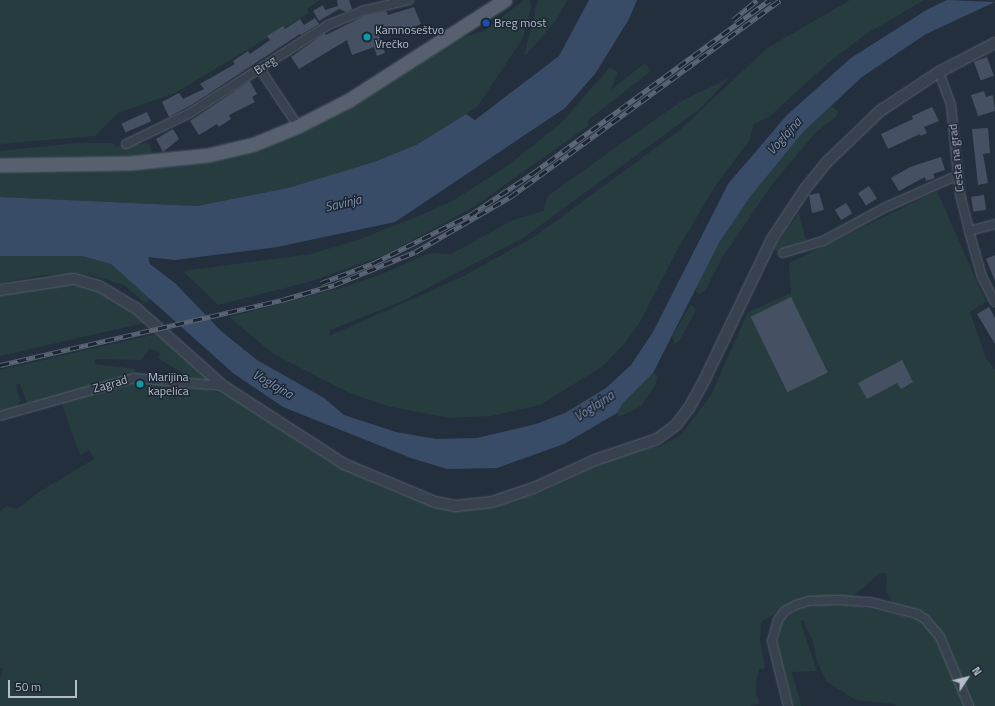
<!DOCTYPE html>
<html>
<head>
<meta charset="utf-8">
<style>
	body { margin:0 }
	#map { position:relative; width:995px; height:706px; overflow:hidden; background:#242f3e; font-family:"Titillium Web",sans-serif }
	div>[style] { position:absolute }
	[style*='--x'] { left:calc(var(--x)*1px); top:calc(var(--y)*1px); width:calc(var(--w)*1px); rotate:calc(var(--a)*1deg) }
	.green>* { inset:0; background:#263c3f }
	.water>* { inset:0; background:#394c67 }
	.building>* { inset:0; background:#455162; transform-origin:0 0 }
	.roads { filter:drop-shadow(0 0 1px #565f6c) drop-shadow(0 0 1px #565f6c) }
	.minor>* { height:8px; margin:-4px; padding:0 4px; transform-origin:4px; border-radius:4px; background:#38414e }
	.tertiary>* { height:10px; margin:-5px; padding:0 5px; transform-origin:5px; border-radius:5px; background:#38414e }
	.primary>* { height:13px; margin:-6.5px; padding:0 6.5px; transform-origin:6.5px; border-radius:6.5px; background:#56606e }
	.rail>* { height:4.5px; margin-top:-2.25px; transform-origin:0; background:repeating-linear-gradient(90deg,#1d2633 0 9px,#5a6575 0 18px); box-sizing:border-box; border-block:1px solid #5a6575 }
	.dots>* { width:11px; height:11px; translate:-50% -50%; box-sizing:border-box; border:2px solid #1d2633; border-radius:50% }
	span { translate:-50% -50%; white-space:nowrap; text-align:center; line-height:1.15; -webkit-text-stroke:3px #1d2633; paint-order:stroke }
	.poi-label { font-size:12px; color:#b4bcc9 }
	.left { translate:0 -50%; text-align:left }
	.street-label { font-size:12px; color:#b4bcc9 }
	.water-label { font-size:13px; color:#7c92b1; font-style:italic }
	.north { position:absolute; left:947px; top:658px; width:40px; height:40px; -webkit-text-stroke:3px #1d2633; paint-order:stroke; rotate:55deg; font-size:11px; font-weight:700; line-height:16px; text-align:center; color:#b4bcc9 }
	.north::after { content:''; display:block; margin:auto; width:14px; height:18px; background:#b4bcc9; clip-path:polygon(50% 0,100% 100%,50% 72%,0 100%) }
	.scale { position:absolute; left:8px; top:680px; width:69px; height:18px; box-sizing:border-box; border:2px solid #b4bcc9; border-top:0; padding-left:5px; font-size:12px; line-height:14px; white-space:nowrap; color:#b4bcc9; -webkit-text-stroke:3px #1d2633; paint-order:stroke }
</style>
</head>
<body>
<div id="map">
	<div class="green">
		<div style="clip-path:polygon(0 0,320px 0,307px 9px,309px 13px,175px 93px,118px 113px,95px 136px,0 144px)"></div>
		<div style="clip-path:polygon(524px 0,530px 0,531px 8px,523px 38px,477px 107px,418px 144px,374px 162px,288px 188px,196px 206px,0 197px,0 172px,35px 168px,96px 170px,169px 167px,207px 163px,267px 147px,319px 123px,456px 39px,484px 31px)"></div>
		<div style="clip-path:polygon(539px 0,568px 0,556px 20px,527px 54px,524px 55px,535px 15px,534px 10px)"></div>
		<div style="clip-path:polygon(850px 0,924px 0,866px 34px,828px 63px,769px 117px,754px 124px,749px 141px,715px 186px,675px 254px,640px 322px,625px 343px,603px 366px,540px 405px,491px 416px,449px 418px,387px 406px,350px 393px,275px 355px,229px 317px,348px 286px,382px 274px,430px 253px,451px 254px,513px 220px,543px 211px,548px 196px,637px 132px,682px 101px,729px 78px,701px 108px,523px 238px,405px 300px,330px 330px,329px 336px,464px 276px,537px 235px,680px 130px,766px 49px)"></div>
		<div style="clip-path:polygon(645px 63px,651px 71px,588px 120px,588px 126px,472px 208px,387px 254px,312px 281px,218px 305px,183px 271px,311px 254px,358px 240px,421px 215px,454px 200px,511px 163px,561px 123px,610px 67px,618px 72px,611px 90px)"></div>
		<div style="clip-path:polygon(831px 106px,838px 111px,836px 117px,815px 133px,773px 183px,722px 258px,705px 291px,700px 294px,696px 292px,697px 286px,719px 243px,750px 197px,803px 132px)"></div>
		<div style="clip-path:polygon(77px 143px,112px 143px,117px 147px,149px 143px,153px 156px,0 159px,0 151px)"></div>
		<div style="clip-path:polygon(937px 191px,986px 302px,970px 312px,986px 358px,995px 370px,995px 706px,973px 706px,946px 639px,935px 624px,918px 609px,893px 603px,886px 591px,887px 574px,880px 573px,851px 598px,797px 601px,761px 622px,760px 640px,765px 668px,759px 669px,756px 683px,756px 695px,760px 703px,750px 706px,0 706px,0 679px,3px 669px,0 668px,0 511px,7px 506px,17px 509px,39px 492px,94px 459px,89px 450px,80px 455px,61px 402px,138px 381px,204px 389px,230px 396px,328px 462px,391px 491px,452px 511px,492px 507px,540px 493px,618px 456px,661px 446px,681px 435px,711px 395px,748px 312px,791px 293px,789px 263px)"></div>
		<div style="clip-path:polygon(799px 213px,806px 240px,776px 251px,774px 248px)"></div>
		<div style="clip-path:polygon(46px 255px,82px 256px,111px 264px,151px 299px,145px 303px,124px 285px,91px 275px,43px 275px,0 283px,0 256px)"></div>
		<div style="clip-path:polygon(64px 286px,84px 287px,99px 291px,112px 297px,144px 323px,0 356px,0 295px)"></div>
		<div style="clip-path:polygon(691px 304px,696px 310px,679px 341px,675px 344px,672px 337px)"></div>
		<div style="clip-path:polygon(156px 334px,209px 380px,201px 380px,185px 375px,158px 358px,160px 353px,150px 348px,142px 360px,95px 359px,95px 364px,135px 369px,136px 374px,36px 403px,27px 403px,20px 384px,16px 384px,20px 402px,17px 407px,0 412px,0 370px)"></div>
		<div style="clip-path:polygon(653px 373px,658px 376px,655px 386px,641px 406px,619px 417px,617px 413px,623px 403px)"></div>
		<div style="clip-path:polygon(825px 605px,859px 606px,921px 620px,938px 639px,965px 706px,896px 706px,895px 704px,856px 700px,827px 682px,817px 662px,813px 641px,803px 620px,800px 621px,817px 671px,792px 672px,801px 706px,793px 706px,778px 649px,781px 624px,791px 614px,803px 608px)"></div>
	</div>
	<div class="water">
		<div style="clip-path:polygon(589px 0,637px 0,629px 19px,595px 74px,565px 108px,395px 222px,277px 247px,175px 260px,148px 257px,150px 264px,176px 284px,221px 331px,257px 360px,324px 398px,344px 415px,396px 432px,436px 439px,477px 438px,536px 424px,565px 413px,606px 388px,631px 365px,653px 332px,728px 184px,787px 115px,851px 58px,928px 9px,947px 0,995px 2px,926px 34px,862px 77px,803px 132px,750px 197px,719px 243px,653px 373px,623px 403px,617px 413px,564px 444px,497px 468px,447px 469px,411px 458px,283px 407px,233px 373px,111px 264px,82px 256px,0 256px,0 197px,197px 206px,288px 188px,374px 162px,418px 144px,466px 114px,475px 120px,559px 56px)"></div>
	</div>
	<div class="building">
		<div style="clip-path:polygon(337px 0,349px 0,352px 9px,346px 12px,339px 9px,319px 21px,313px 11px,323px 5px,325px 10px,338px 6px)"></div>
		<div style="clip-path:polygon(414px 7px,421px 24px,397px 34px,394px 26px,378px 32px,385px 53px,377px 56px,374px 47px,352px 55px,347px 40px,299px 69px,291px 57px,325px 33px,326px 35px,364px 16px,386px 11px,388px 15px)"></div>
		<div style="clip-path:polygon(315px 18px,319px 24px,301px 35px,300px 34px,193px 104px,169px 117px,162px 102px,179px 93px,183px 99px,204px 89px,200px 84px,235px 64px,233px 61px,248px 51px,250px 54px,270px 40px,267px 36px,283px 26px,285px 29px,300px 19px,304px 25px)"></div>
		<div style="left:987px;top:57px;width:20px;height:14px;rotate:70deg"></div>
		<div style="clip-path:polygon(250px 81px,257px 94px,252px 97px,255px 102px,229px 115px,231px 119px,219px 127px,217px 124px,199px 135px,190px 121px)"></div>
		<div style="clip-path:polygon(984px 91px,986px 97px,993px 95px,995px 111px,978px 116px,971px 95px)"></div>
		<div style="clip-path:polygon(932px 107px,939px 121px,924px 127px,927px 133px,921px 136px,920px 134px,888px 149px,881px 134px,913px 119px,912px 116px)"></div>
		<div style="left:147px;top:112px;width:10px;height:28px;rotate:66deg"></div>
		<div style="clip-path:polygon(988px 128px,990px 153px,983px 154px,988px 183px,978px 185px,972px 129px)"></div>
		<div style="clip-path:polygon(173px 129px,179px 139px,163px 152px,156px 139px)"></div>
		<div style="clip-path:polygon(941px 157px,945px 170px,933px 174px,935px 178px,926px 181px,925px 177px,899px 191px,891px 178px,910px 167px)"></div>
		<div style="left:869px;top:186px;width:15px;height:13px;rotate:58deg"></div>
		<div style="clip-path:polygon(819px 193px,824px 210px,812px 213px,809px 195px)"></div>
		<div style="left:984px;top:195px;width:15px;height:13px;rotate:82deg"></div>
		<div style="left:846px;top:203px;width:12px;height:13px;rotate:59deg"></div>
		<div style="clip-path:polygon(995px 255px,995px 281px,986px 259px)"></div>
		<div style="left:791px;top:297px;width:84px;height:45px;rotate:64deg"></div>
		<div style="clip-path:polygon(989px 307px,995px 318px,995px 344px,977px 314px)"></div>
		<div style="clip-path:polygon(902px 360px,913px 382px,901px 389px,897px 383px,867px 399px,858px 383px)"></div>
	</div>
	<div class="roads">
		<div class="minor">
			<div style="--x:260;--y:69;--w:69;--a:56.3"></div>
			<div style="--x:939;--y:72;--w:35;--a:70"></div>
			<div style="--x:951;--y:105;--w:89;--a:84.2"></div>
			<div style="--x:960;--y:194;--w:38;--a:76"></div>
			<div style="--x:969;--y:231;--w:48;--a:74.2"></div>
			<div style="--x:982;--y:277;--w:28;--a:63"></div>
			<div style="--x:126;--y:144;--w:71;--a:-25.8"></div>
			<div style="--x:190;--y:113;--w:164;--a:-32.5"></div>
			<div style="--x:328;--y:25;--w:37;--a:-22"></div>
			<div style="--x:362;--y:11;--w:48;--a:-13.2"></div>
			<div style="--x:969;--y:231;--w:27;--a:-15"></div>
			<div style="--x:783;--y:253;--w:42;--a:-16.7"></div>
			<div style="--x:823;--y:241;--w:69;--a:-28.4"></div>
			<div style="--x:884;--y:208;--w:81;--a:-24"></div>
			<div style="--x:0;--y:416;--w:139;--a:-15.8"></div>
			<div style="--x:134;--y:378;--w:89;--a:5.1"></div>
			<div style="--x:788;--y:706;--w:67;--a:-103.8"></div>
			<div style="--x:772;--y:641;--w:22;--a:-74"></div>
			<div style="--x:778;--y:620;--w:11;--a:-52"></div>
			<div style="--x:785;--y:611;--w:13;--a:-29"></div>
			<div style="--x:796;--y:605;--w:14;--a:-17"></div>
			<div style="--x:809;--y:601;--w:29;--a:-2"></div>
			<div style="--x:838;--y:600;--w:32;--a:4"></div>
			<div style="--x:870;--y:602;--w:49;--a:14.3"></div>
			<div style="--x:917;--y:614;--w:9;--a:32"></div>
			<div style="--x:925;--y:619;--w:23;--a:50"></div>
			<div style="--x:940;--y:637;--w:75;--a:67.2"></div>
		</div>
		<div class="tertiary">
			<div style="--x:0;--y:290;--w:75;--a:-8.5"></div>
			<div style="--x:74;--y:279;--w:26;--a:16"></div>
			<div style="--x:99;--y:286;--w:44;--a:31.2"></div>
			<div style="--x:137;--y:309;--w:115;--a:41.8"></div>
			<div style="--x:223;--y:386;--w:144;--a:32.8"></div>
			<div style="--x:344;--y:464;--w:99;--a:22.7"></div>
			<div style="--x:435;--y:502;--w:20;--a:11"></div>
			<div style="--x:455;--y:506;--w:37;--a:-6"></div>
			<div style="--x:492;--y:502;--w:46;--a:-18.8"></div>
			<div style="--x:536;--y:487;--w:65;--a:-24.6"></div>
			<div style="--x:595;--y:460;--w:65;--a:-18.7"></div>
			<div style="--x:657;--y:439;--w:24;--a:-36"></div>
			<div style="--x:676;--y:425;--w:21;--a:-53"></div>
			<div style="--x:689;--y:408;--w:26;--a:-61"></div>
			<div style="--x:702;--y:385;--w:162;--a:-64.4"></div>
			<div style="--x:772;--y:239;--w:60;--a:-56.6"></div>
			<div style="--x:805;--y:189;--w:36;--a:-51"></div>
			<div style="--x:828;--y:161;--w:72;--a:-43.9"></div>
			<div style="--x:880;--y:111;--w:71;--a:-33.5"></div>
			<div style="--x:939;--y:72;--w:63;--a:-27.4"></div>
		</div>
		<div class="primary">
			<div style="--x:0;--y:165;--w:130;--a:-0.9"></div>
			<div style="--x:130;--y:163;--w:78;--a:-5.9"></div>
			<div style="--x:208;--y:155;--w:47;--a:-13.4"></div>
			<div style="--x:254;--y:144;--w:48;--a:-22.2"></div>
			<div style="--x:298;--y:126;--w:57;--a:-27"></div>
			<div style="--x:349;--y:100;--w:185;--a:-32.7"></div>
		</div>
	</div>
	<div class="rail">
		<div style="--x:733;--y:20;--w:31;--a:-40"></div>
		<div style="--x:321;--y:283;--w:57;--a:-20.7"></div>
		<div style="--x:374;--y:263;--w:107;--a:-26.6"></div>
		<div style="--x:470;--y:215;--w:76;--a:-33.7"></div>
		<div style="--x:533;--y:173;--w:293;--a:-36.2"></div>
		<div style="--x:0;--y:365;--w:293;--a:-13"></div>
		<div style="--x:285;--y:299;--w:51;--a:-15.9"></div>
		<div style="--x:334;--y:285;--w:87;--a:-22.2"></div>
		<div style="--x:415;--y:252;--w:110;--a:-30.1"></div>
		<div style="--x:510;--y:197;--w:334;--a:-36.1"></div>
	</div>
	<div class="dots">
		<div style="left:486px;top:23px;background:#1a4fb4"></div>
		<div style="left:367px;top:37px;background:#0f9aa8"></div>
		<div style="left:140px;top:384px;background:#0f9aa8"></div>
	</div>
	<div class="poi-label">
		<span class="left" style="left:494px;top:23px">Breg most</span>
		<span class="left" style="left:375px;top:37px">Kamnoseštvo<br>Vrečko</span>
		<span class="left" style="left:148px;top:384px">Marijina<br>kapelica</span>
	</div>
	<div class="street-label">
		<span style="left:265px;top:65px;rotate:-33deg">Breg</span>
		<span style="left:956px;top:158px;rotate:-96deg">Cesta na grad</span>
		<span style="left:110px;top:384px;rotate:-16deg">Zagrad</span>
	</div>
	<div class="water-label">
		<span style="left:784px;top:136px;rotate:-48deg">Voglajna</span>
		<span style="left:343px;top:203px;rotate:-13deg">Savinja</span>
		<span style="left:273px;top:384px;rotate:30deg">Voglajna</span>
		<span style="left:594px;top:406px;rotate:-33deg">Voglajna</span>
	</div>
	<div class="north">N</div>
	<div class="scale">50 m</div>
</div>
</body>
</html>
